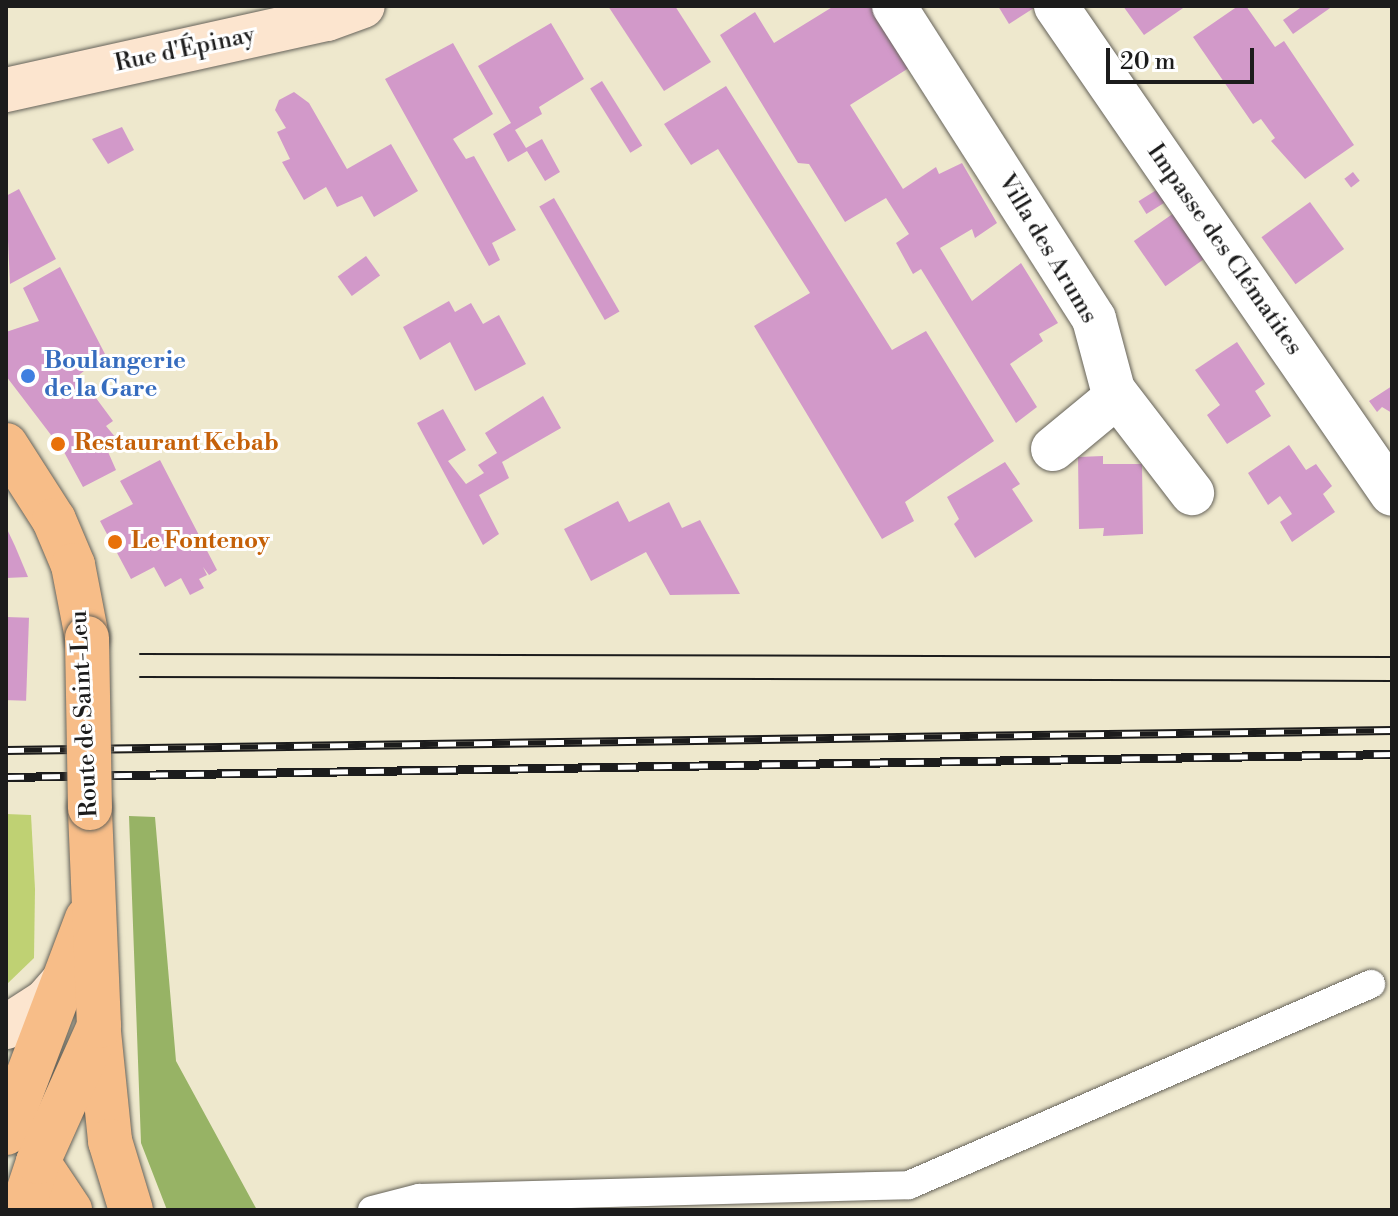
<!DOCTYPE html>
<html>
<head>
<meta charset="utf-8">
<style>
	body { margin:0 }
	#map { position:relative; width:1398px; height:1216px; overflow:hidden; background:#eee8cd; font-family:"Libre Bodoni",serif }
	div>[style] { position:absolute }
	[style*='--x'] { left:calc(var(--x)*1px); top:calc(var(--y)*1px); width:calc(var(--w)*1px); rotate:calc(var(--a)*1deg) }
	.green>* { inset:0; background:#bfd173 }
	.forest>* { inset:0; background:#97b365 }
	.building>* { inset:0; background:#d299c9; transform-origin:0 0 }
	.roads { filter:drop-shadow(0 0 2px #66635a) drop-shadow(0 0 2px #66635a) }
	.lane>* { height:28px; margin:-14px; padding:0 14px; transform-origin:14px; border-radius:14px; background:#fff }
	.street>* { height:44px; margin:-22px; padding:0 22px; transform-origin:22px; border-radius:22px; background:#fff }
	.secondary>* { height:44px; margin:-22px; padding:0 22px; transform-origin:22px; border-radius:22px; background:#fce5cf }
	.primary>* { height:44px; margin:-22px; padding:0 22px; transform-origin:22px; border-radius:22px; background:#f7bd88 }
	.tram>* { height:2px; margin:-1px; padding:0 1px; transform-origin:1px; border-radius:1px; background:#1c1c1c }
	.rail>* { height:9px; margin-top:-4.5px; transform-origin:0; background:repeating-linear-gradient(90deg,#fff 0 18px,#1c1c1c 0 36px); box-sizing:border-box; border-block:2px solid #1c1c1c }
	.bridges { filter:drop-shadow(0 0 2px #66635a) drop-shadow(0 0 2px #66635a) }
	.primary-bridge>* { height:44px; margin:-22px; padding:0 22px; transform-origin:22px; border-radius:22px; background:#f7bd88 }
	.dots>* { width:22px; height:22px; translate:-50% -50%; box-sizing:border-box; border:4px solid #fff; border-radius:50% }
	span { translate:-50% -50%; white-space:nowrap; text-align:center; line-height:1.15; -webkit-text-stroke:6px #fff; paint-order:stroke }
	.street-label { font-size:24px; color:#1c1c1c }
	.shop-label { font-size:24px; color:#366cbe; font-weight:700 }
	.left { translate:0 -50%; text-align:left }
	.food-label { font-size:24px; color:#c56008; font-weight:700 }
	.frame { position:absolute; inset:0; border:8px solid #1c1c1c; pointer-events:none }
	.scale { position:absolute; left:1106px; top:48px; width:148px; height:36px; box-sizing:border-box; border:4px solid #1c1c1c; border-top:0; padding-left:10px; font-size:24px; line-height:28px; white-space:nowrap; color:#1c1c1c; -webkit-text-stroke:6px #fff; paint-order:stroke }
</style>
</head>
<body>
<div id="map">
	<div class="green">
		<div style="clip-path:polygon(6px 814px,31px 815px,35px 889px,34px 958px,6px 985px)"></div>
	</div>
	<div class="forest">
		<div style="clip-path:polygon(129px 816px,155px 817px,176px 1061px,257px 1210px,167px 1210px,141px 1143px)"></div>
	</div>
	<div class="building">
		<div style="clip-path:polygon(608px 6px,675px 6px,711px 62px,664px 91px)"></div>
		<div style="clip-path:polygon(834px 6px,873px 6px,912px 66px,850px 105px,903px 189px,936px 167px,939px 174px,962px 163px,997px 223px,975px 238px,972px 229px,940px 248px,972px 301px,1021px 263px,1058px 323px,1039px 334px,1043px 341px,1010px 364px,1037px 407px,1016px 423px,921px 269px,913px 274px,896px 243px,909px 234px,886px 198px,845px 222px,809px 164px,798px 163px,720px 35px,755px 12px,774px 43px)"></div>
		<div style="clip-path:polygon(998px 6px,1037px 6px,1009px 24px)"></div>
		<div style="clip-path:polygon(1123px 6px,1186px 6px,1144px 35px)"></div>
		<div style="clip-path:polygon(1238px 6px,1246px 6px,1275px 47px,1284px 41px,1354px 145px,1305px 179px,1271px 141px,1275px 138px,1261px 119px,1253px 124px,1193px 37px)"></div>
		<div style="clip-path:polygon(1303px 6px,1333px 6px,1293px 34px,1283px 20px)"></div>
		<div style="clip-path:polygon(551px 23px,584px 79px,539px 107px,542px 114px,515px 130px,526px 148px,542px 139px,560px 172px,545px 181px,527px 151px,508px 162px,493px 134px,511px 123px,478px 66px)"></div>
		<div style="clip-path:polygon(453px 43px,493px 114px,453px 139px,466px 159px,474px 156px,516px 230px,492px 243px,500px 260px,489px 266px,385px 79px)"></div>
		<div style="left:602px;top:81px;width:76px;height:14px;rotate:58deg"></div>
		<div style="clip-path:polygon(726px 86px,892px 350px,926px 331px,994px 441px,905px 502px,914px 521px,882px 539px,754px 326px,810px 293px,718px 149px,691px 165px,664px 124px)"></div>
		<div style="clip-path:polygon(294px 92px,309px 103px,347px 169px,391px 144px,418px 191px,374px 217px,362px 196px,337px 207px,326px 187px,304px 200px,282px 162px,290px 159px,277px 132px,286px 128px,275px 110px,279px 100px)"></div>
		<div style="clip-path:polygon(122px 127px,134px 150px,108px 164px,92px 139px)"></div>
		<div style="left:1353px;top:172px;width:11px;height:11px;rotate:52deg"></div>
		<div style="clip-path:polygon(19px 189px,56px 259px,10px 284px,6px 196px)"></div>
		<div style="left:1158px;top:189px;width:15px;height:23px;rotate:58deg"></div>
		<div style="left:554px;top:198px;width:131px;height:17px;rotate:60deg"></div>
		<div style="left:1310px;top:202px;width:58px;height:60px;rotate:54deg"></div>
		<div style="left:1174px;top:213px;width:55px;height:49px;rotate:55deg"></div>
		<div style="left:366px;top:256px;width:24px;height:35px;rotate:54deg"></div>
		<div style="clip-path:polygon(60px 267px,105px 354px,79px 375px,113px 421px,106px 426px,116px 438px,105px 445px,116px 470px,83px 487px,64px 452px,6px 376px,6px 332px,39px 321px,23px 288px)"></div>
		<div style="clip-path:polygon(449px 301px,455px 312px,471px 303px,483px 324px,499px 315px,526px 364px,475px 391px,450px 342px,420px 360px,403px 327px)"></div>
		<div style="clip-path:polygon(1237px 342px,1265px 384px,1255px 391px,1271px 416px,1227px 444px,1207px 415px,1220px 405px,1195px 370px)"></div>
		<div style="clip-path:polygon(1392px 386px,1392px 413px,1382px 407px,1377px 412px,1369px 401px)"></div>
		<div style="clip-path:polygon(543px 396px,561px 428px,502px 462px,509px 478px,479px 495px,499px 534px,483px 545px,417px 423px,443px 409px,466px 450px,448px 461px,466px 484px,484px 473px,478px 465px,497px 453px,485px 433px)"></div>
		<div style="clip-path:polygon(1289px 445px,1306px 470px,1316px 464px,1332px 486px,1323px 494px,1335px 512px,1292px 542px,1280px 522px,1292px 514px,1280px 496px,1268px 505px,1248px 473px)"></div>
		<div style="clip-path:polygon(1103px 456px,1103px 464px,1142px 464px,1143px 534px,1103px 536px,1104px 528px,1079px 529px,1078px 457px)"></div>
		<div style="clip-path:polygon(160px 460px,217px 570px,209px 575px,203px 567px,207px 575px,199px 579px,204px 588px,190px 595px,181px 578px,165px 587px,154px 567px,131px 579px,100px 521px,133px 504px,120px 481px)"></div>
		<div style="clip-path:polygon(1005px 462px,1020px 484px,1012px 489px,1033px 521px,975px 558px,954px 524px,959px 519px,947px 497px)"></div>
		<div style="clip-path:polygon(618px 501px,629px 522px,669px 502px,682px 528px,700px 520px,740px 594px,670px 595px,646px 552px,591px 581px,564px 529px)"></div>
		<div style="clip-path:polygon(6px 527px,15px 546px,28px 577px,6px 578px)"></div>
		<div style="left:6px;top:617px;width:23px;height:83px;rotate:2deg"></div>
	</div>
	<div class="roads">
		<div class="lane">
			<div style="--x:372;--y:1210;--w:49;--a:-14.3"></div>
			<div style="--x:419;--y:1198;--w:490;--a:-1.5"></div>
			<div style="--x:909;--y:1185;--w:504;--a:-23.51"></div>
		</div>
		<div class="street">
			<div style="--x:894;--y:6;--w:371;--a:57.4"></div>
			<div style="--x:1094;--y:319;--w:73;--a:75"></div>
			<div style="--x:1113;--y:390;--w:130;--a:52.5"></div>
			<div style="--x:1056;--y:6;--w:592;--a:55.45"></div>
			<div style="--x:1053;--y:449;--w:83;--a:-39.6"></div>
		</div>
		<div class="secondary">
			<div style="--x:6;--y:90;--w:329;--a:-12.5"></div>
			<div style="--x:327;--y:19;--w:38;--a:-20"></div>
			<div style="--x:6;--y:1027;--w:48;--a:-33"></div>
			<div style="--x:46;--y:1001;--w:29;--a:-49"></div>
		</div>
		<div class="primary">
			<div style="--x:6;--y:445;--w:89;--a:57.4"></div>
			<div style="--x:54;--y:520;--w:49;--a:67.1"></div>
			<div style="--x:73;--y:565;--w:74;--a:79.1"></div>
			<div style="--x:99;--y:1032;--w:110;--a:84.2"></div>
			<div style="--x:110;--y:1141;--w:72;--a:73.1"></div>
			<div style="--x:6;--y:1133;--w:229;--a:-69.3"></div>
			<div style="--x:38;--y:1162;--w:58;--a:56.3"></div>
			<div style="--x:22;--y:1210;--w:51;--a:-71.6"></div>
			<div style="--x:38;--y:1162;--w:149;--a:-65.8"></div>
			<div style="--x:99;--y:1026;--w:218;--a:-92.4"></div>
		</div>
	</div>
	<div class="tram">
		<div style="--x:140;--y:654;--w:1252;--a:0.14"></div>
		<div style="--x:140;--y:677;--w:1252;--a:0.18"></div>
	</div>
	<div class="rail">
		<div style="--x:6;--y:750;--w:1386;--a:-0.83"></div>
		<div style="--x:6;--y:777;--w:1386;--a:-0.95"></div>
	</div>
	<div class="bridges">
		<div class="primary-bridge">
			<div style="--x:87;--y:638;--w:170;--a:89"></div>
		</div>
	</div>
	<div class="dots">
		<div style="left:28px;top:376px;background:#3f7fe0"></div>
		<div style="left:58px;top:444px;background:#e8710a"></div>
		<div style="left:115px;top:542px;background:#e8710a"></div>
	</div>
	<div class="street-label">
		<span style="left:185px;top:50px;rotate:-12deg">Rue d'Épinay</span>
		<span style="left:1047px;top:249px;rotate:59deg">Villa des Arums</span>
		<span style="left:1224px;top:250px;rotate:55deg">Impasse des Clématites</span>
		<span style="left:85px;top:714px;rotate:-93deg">Route de Saint-Leu</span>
	</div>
	<div class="shop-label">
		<span class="left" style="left:44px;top:376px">Boulangerie<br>de la Gare</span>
	</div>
	<div class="food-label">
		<span class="left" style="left:74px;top:444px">Restaurant Kebab</span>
		<span class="left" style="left:131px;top:542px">Le Fontenoy</span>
	</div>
	<div class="frame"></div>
	<div class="scale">20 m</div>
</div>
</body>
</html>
